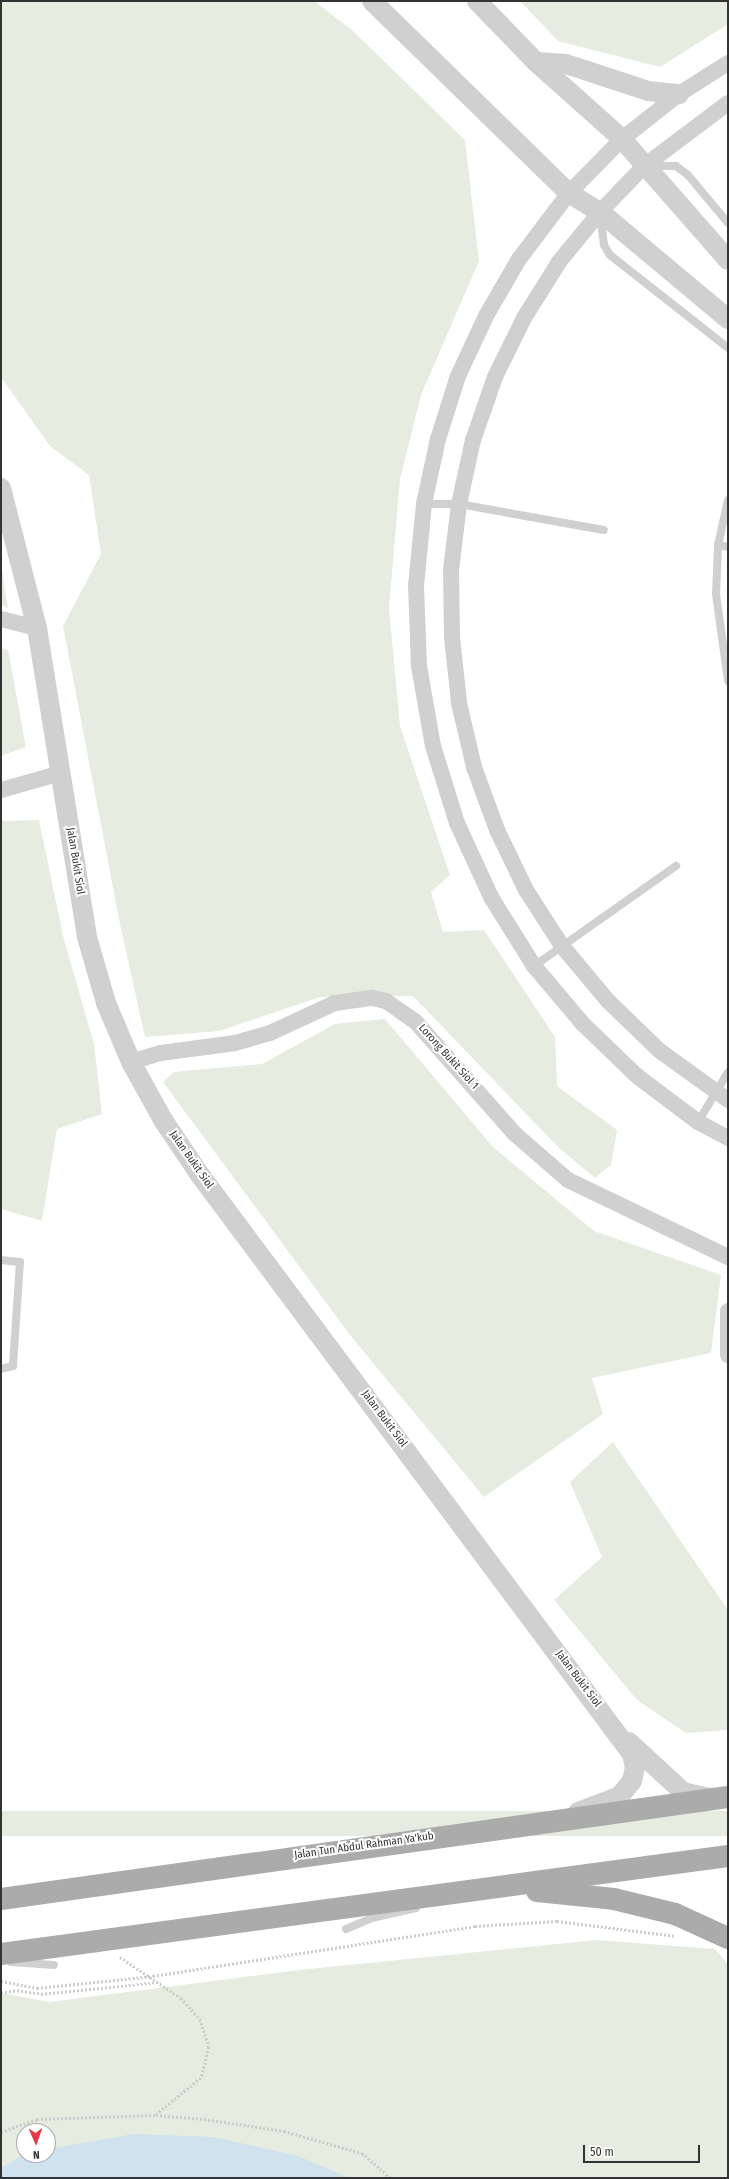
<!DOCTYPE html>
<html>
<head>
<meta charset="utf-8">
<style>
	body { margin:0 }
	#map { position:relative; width:729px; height:2179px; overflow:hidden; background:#fff; font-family:"Fira Sans Condensed",sans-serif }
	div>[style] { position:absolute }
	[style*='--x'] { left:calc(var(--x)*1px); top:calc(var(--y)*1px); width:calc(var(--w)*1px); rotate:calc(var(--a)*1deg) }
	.green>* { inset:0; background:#e6ecdf; transform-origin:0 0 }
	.water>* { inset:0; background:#cfe2ee }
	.path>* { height:2.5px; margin-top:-1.25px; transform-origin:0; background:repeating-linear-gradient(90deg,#cdcdcd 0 2px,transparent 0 4px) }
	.service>* { height:8px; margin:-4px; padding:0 4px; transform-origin:4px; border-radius:4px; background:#d0d0d0 }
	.minor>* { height:16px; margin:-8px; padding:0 8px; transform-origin:8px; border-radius:8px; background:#d0d0d0 }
	.tertiary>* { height:20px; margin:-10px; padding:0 10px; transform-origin:10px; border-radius:10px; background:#d0d0d0 }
	.primary>* { height:22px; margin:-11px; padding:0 11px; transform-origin:11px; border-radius:11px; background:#ababab }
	span { translate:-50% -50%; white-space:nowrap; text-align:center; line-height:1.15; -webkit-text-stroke:4px #fff; paint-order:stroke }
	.street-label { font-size:11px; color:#333 }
	.frame { position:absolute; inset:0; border:2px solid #333; pointer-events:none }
	.north { position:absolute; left:16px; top:2123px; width:40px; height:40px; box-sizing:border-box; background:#fff; border:1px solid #adadad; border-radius:50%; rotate:178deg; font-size:11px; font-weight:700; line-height:16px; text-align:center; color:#333 }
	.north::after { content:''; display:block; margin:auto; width:14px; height:18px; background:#e63946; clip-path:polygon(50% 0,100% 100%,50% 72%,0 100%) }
	.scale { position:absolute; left:583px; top:2145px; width:117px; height:18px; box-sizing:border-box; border:2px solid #333; border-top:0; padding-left:5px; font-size:12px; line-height:14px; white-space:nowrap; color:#333; -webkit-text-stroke:3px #fff; paint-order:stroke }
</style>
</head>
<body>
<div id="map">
	<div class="green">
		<div style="clip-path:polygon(1px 1px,314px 1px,352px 30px,465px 140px,479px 261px,421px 395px,400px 479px,389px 608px,400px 726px,450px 875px,431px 892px,443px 932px,484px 930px,555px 1037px,557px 1086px,617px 1130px,611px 1165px,595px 1178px,559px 1148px,413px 996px,320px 997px,219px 1031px,145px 1037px,120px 924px,63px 626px,101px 554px,89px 475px,50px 446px,1px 377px)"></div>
		<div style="clip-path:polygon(520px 1px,728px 1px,728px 24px,660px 67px,558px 41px)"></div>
		<div style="clip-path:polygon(1px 564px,8px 608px,1px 605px)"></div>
		<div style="clip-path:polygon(1px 648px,8px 650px,26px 747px,1px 756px)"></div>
		<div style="clip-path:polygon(39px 820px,63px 936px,94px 1044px,102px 1114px,57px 1129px,42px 1221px,1px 1209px,1px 821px)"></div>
		<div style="clip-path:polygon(385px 1019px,493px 1147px,594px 1231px,721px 1275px,711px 1353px,592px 1378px,603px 1414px,484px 1497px,350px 1335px,163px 1082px,174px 1072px,262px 1064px,335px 1024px)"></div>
		<div style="clip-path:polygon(613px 1442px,728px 1610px,728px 1730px,686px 1733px,637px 1700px,554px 1600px,602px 1557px,570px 1482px)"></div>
		<div style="left:728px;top:1811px;width:25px;height:734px;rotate:90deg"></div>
		<div style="clip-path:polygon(evenodd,596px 1940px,715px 1949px,728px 1964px,728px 2178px,1px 2178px,1px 1993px,49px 2002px,299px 1970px,596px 1940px,24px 2131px,48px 2131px,48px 2155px,24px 2155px,24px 2131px)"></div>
	</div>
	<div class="water">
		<div style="clip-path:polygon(134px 2134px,213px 2137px,298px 2156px,350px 2178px,1px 2178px,1px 2168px,23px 2155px,48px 2155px,48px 2149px)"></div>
	</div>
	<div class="path">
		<div style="--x:120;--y:1957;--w:73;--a:33.9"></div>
		<div style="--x:181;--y:1998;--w:28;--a:48"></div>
		<div style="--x:200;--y:2019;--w:29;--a:72"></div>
		<div style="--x:209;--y:2047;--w:32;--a:104"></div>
		<div style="--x:201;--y:2078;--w:57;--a:140.7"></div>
		<div style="--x:1;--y:1981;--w:37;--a:11"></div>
		<div style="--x:37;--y:1988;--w:117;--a:-5.9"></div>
		<div style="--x:153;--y:1976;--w:326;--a:-8.8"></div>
		<div style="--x:475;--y:1926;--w:82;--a:-3.5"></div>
		<div style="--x:557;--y:1921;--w:120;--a:7.2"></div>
		<div style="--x:1;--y:1993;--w:16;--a:-11"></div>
		<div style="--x:17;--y:1990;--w:24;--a:9"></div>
		<div style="--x:41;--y:1994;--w:120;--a:-5.8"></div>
		<div style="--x:1;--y:2132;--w:38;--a:-20"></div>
		<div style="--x:37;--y:2119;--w:119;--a:-1.9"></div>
		<div style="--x:156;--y:2115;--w:48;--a:4.8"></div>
		<div style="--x:204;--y:2119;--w:81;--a:8.5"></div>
		<div style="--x:284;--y:2131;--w:81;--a:15.8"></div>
		<div style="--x:362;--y:2153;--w:38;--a:41"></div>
	</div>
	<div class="service">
		<div style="--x:649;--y:166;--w:27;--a:0"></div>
		<div style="--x:676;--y:166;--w:15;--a:37"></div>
		<div style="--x:688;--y:175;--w:62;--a:50.2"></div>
		<div style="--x:600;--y:216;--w:29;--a:82"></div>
		<div style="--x:604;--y:245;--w:12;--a:59"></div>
		<div style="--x:610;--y:255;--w:150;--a:38.2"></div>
		<div style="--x:728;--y:500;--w:46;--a:102.5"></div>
		<div style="--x:718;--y:545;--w:49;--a:92.3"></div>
		<div style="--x:716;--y:594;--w:88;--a:82.1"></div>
		<div style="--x:424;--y:504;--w:35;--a:0"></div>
		<div style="--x:459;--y:504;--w:147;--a:10.2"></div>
		<div style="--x:718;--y:545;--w:10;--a:11"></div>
		<div style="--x:534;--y:966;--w:174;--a:-35.2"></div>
		<div style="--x:698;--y:1122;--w:58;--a:-59"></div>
		<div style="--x:1;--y:1260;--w:19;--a:6"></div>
		<div style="--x:20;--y:1262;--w:104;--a:93.9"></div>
		<div style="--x:13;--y:1366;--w:12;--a:166"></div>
		<div style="--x:346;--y:1929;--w:28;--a:-23"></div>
		<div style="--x:372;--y:1918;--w:45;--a:-12.8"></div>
		<div style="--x:11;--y:1962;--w:43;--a:4"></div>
	</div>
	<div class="minor">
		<div style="--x:728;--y:63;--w:58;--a:147.7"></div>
		<div style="--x:679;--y:94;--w:73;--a:141.7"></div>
		<div style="--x:622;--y:139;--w:76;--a:134.5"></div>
		<div style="--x:569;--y:193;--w:83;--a:127.1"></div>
		<div style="--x:519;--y:259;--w:66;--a:120.1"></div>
		<div style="--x:486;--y:316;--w:66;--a:115"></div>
		<div style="--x:458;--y:376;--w:66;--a:107.6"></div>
		<div style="--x:438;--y:439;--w:66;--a:102.2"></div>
		<div style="--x:424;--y:504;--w:81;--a:95.6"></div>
		<div style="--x:416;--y:585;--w:81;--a:87.9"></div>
		<div style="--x:419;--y:666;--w:81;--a:80.1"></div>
		<div style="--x:433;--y:746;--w:81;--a:72.7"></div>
		<div style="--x:457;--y:823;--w:81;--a:65.3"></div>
		<div style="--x:491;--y:897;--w:81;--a:58.1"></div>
		<div style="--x:534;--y:966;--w:76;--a:49.8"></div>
		<div style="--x:583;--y:1024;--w:75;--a:43.9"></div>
		<div style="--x:637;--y:1076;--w:76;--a:37"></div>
		<div style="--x:698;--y:1122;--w:34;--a:28"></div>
		<div style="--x:728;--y:103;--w:105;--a:143.1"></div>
		<div style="--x:644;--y:166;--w:64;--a:133.7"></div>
		<div style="--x:600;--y:212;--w:65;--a:129.4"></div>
		<div style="--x:559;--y:262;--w:66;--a:122"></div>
		<div style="--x:524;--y:318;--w:66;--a:116.2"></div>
		<div style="--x:495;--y:377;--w:67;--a:109.2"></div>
		<div style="--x:473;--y:440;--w:66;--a:102.3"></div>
		<div style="--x:459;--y:504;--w:66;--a:96.9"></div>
		<div style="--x:451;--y:570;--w:67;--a:89.1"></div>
		<div style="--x:452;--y:637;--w:66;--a:83.9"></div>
		<div style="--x:459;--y:703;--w:66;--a:76.8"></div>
		<div style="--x:474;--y:767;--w:67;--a:69.9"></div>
		<div style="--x:497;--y:830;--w:67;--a:64.2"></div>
		<div style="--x:526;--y:890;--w:67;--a:57.3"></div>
		<div style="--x:562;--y:946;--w:72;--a:50.1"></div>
		<div style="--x:608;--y:1001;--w:72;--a:43.9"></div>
		<div style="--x:660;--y:1051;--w:84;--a:35.8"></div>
		<div style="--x:1;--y:619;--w:37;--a:14"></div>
		<div style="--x:1;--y:790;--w:62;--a:-15.8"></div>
		<div style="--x:131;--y:1062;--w:31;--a:-17"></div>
		<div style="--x:161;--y:1053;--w:75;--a:-7.7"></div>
		<div style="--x:235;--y:1043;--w:36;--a:-16"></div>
		<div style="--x:270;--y:1033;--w:72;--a:-24.8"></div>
		<div style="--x:335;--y:1003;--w:37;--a:-8"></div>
		<div style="--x:372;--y:998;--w:14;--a:12"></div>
		<div style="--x:386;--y:1001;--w:35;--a:35"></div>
		<div style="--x:415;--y:1021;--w:151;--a:48.5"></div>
		<div style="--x:515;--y:1134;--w:70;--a:41"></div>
		<div style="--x:568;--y:1180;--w:178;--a:25.7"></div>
		<div style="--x:728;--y:1311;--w:44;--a:90"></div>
	</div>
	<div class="tertiary">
		<div style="--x:372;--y:1;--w:275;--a:44.3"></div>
		<div style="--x:569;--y:193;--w:36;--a:32"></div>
		<div style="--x:600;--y:212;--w:167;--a:39.9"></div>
		<div style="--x:477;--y:1;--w:85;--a:46"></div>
		<div style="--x:536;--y:62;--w:115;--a:41.8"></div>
		<div style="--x:622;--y:139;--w:161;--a:48.8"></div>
		<div style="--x:536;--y:62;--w:30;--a:4"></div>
		<div style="--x:566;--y:64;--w:86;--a:18.2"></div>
		<div style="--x:648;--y:91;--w:31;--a:6"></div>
		<div style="--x:1;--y:488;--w:145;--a:75.6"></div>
		<div style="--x:37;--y:628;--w:313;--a:80.8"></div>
		<div style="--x:87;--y:937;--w:69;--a:73.9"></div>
		<div style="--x:106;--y:1003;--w:64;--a:67"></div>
		<div style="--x:131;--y:1062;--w:66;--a:61.1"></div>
		<div style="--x:163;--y:1120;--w:66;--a:56.1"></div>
		<div style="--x:200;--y:1175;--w:722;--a:53.27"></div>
		<div style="--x:632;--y:1754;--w:13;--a:77"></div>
		<div style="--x:635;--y:1767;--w:14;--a:102"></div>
		<div style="--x:632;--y:1781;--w:19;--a:129"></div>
		<div style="--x:620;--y:1796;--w:45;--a:159.1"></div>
		<div style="--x:629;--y:1742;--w:74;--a:42.8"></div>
		<div style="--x:683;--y:1792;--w:27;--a:13"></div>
	</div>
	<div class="primary">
		<div style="--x:537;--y:1891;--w:77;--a:5.9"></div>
		<div style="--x:614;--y:1899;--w:63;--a:13.8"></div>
		<div style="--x:675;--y:1914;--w:58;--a:24.4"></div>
		<div style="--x:1;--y:1899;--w:734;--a:-7.99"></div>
		<div style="--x:1;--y:1954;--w:734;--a:-7.68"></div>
	</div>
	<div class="street-label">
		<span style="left:75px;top:861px;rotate:81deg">Jalan Bukit Siol</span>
		<span style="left:448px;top:1057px;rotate:48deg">Lorong Bukit Siol 1</span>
		<span style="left:191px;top:1160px;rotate:55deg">Jalan Bukit Siol</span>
		<span style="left:384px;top:1419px;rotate:53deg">Jalan Bukit Siol</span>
		<span style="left:578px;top:1679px;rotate:53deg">Jalan Bukit Siol</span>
		<span style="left:364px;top:1846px;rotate:-8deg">Jalan Tun Abdul Rahman Ya'kub</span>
	</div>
	<div class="frame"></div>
	<div class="north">N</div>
	<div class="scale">50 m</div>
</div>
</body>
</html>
